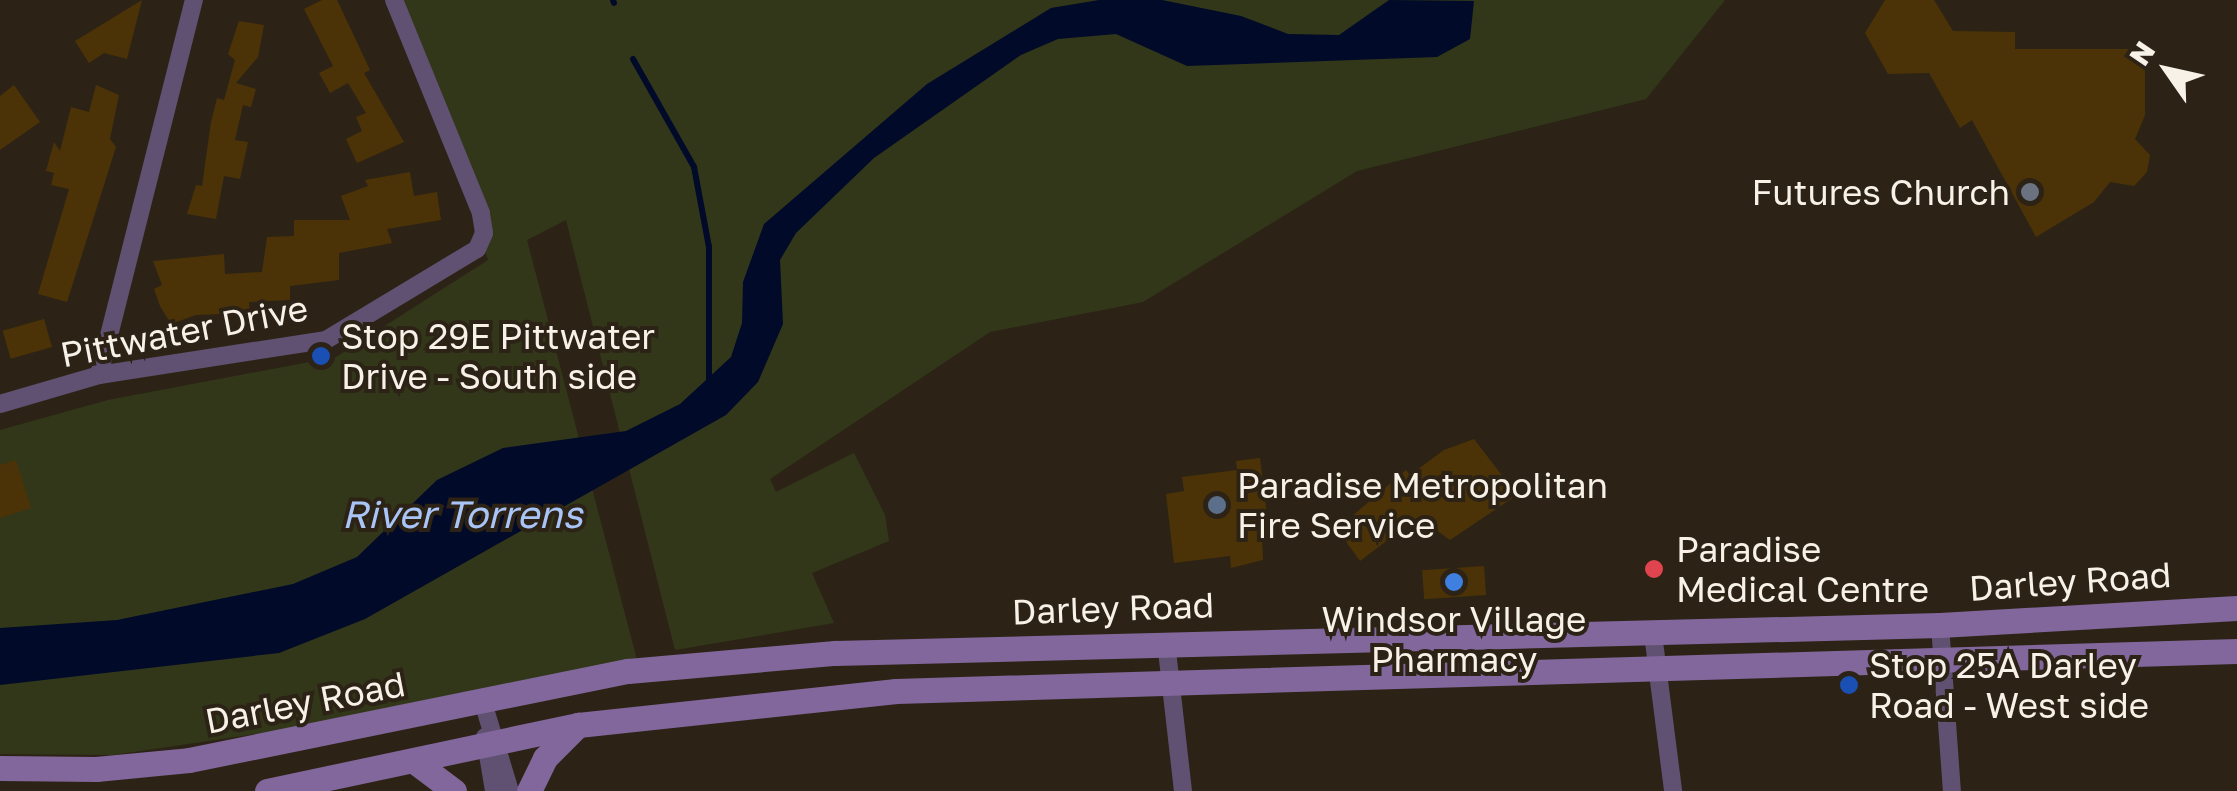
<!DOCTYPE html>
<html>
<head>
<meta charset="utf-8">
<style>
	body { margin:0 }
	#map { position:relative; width:2237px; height:791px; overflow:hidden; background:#2c2316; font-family:"Golos Text",sans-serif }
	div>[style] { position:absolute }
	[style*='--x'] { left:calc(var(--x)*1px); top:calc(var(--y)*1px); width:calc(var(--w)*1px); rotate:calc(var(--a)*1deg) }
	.green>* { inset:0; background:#32371a }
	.water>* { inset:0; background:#010a28 }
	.stream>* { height:6px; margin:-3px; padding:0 3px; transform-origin:3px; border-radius:3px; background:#010a28 }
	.building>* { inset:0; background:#4b3307; transform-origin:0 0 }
	.street>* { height:18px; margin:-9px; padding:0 9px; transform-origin:9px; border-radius:9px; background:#605071 }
	.secondary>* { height:25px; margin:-12.5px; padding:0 12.5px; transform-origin:12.5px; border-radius:12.5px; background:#82679c }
	.dots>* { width:28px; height:28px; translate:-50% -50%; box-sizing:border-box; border:5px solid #2c2316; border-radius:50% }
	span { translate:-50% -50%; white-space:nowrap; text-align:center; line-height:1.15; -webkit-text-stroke:8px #2c2316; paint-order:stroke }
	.poi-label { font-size:35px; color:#f7f1e8 }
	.right { translate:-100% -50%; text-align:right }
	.left { translate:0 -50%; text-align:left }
	.street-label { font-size:35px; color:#f7f1e8 }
	.water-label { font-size:38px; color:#a9c5f7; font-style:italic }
	.north { position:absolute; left:2117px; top:20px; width:100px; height:100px; -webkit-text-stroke:8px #2c2316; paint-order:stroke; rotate:304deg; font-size:28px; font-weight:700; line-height:40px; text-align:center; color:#f7f1e8 }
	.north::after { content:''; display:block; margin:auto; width:35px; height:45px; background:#f7f1e8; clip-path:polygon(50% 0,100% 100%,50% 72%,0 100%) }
</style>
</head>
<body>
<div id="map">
	<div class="green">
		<div style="clip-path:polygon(385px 0,1725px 0,1646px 99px,1357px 171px,1143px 302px,990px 332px,770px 479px,776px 492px,854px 453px,885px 515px,889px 541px,812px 573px,834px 623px,675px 650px,566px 220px,527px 240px,637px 660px,270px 732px,113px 755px,0 754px,0 430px,108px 400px,336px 357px,488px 260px,422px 59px)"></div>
	</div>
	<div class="water">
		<div style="clip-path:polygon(1099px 0,1162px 0,1241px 16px,1288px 34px,1339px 35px,1389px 0,1474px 1px,1470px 39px,1437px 57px,1187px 66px,1116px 34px,1058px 39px,1021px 55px,874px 158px,796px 233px,780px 260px,783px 324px,758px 382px,726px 415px,365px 619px,279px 653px,0 685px,0 628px,117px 620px,293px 584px,357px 557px,437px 480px,503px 448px,626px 431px,680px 404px,731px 357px,742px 323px,743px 282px,764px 224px,927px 84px,1051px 8px)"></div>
	</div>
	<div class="stream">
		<div style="--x:613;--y:0;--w:3;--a:72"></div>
		<div style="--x:633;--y:59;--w:124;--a:60.5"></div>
		<div style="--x:694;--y:167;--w:81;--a:79.4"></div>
		<div style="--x:709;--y:247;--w:143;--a:90"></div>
	</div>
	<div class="building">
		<div style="clip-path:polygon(142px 0,127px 59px,104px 53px,89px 63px,75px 41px)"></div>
		<div style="clip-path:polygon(322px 0,337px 0,370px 70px,364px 73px,404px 142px,357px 163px,346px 139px,362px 131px,356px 117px,366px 113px,348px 83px,330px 93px,319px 73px,333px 66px,304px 9px)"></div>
		<div style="clip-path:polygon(1885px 0,1934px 0,1953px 31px,2015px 32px,2015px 49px,2145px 49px,2145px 115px,2135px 139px,2150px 155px,2147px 172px,2134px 186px,2110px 182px,2094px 202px,2036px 237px,1972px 120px,1960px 128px,1929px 73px,1888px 74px,1865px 33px)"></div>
		<div style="clip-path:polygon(239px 21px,264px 25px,258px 57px,236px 83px,256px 89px,251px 107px,243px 105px,235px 140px,248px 142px,240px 179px,224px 176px,216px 219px,187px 214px,196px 185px,202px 186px,211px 122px,217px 98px,224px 100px,235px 60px,228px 54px)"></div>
		<div style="clip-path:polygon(14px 85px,40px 122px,0 150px,0 96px)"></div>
		<div style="clip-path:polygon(96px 85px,119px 95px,110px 139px,116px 147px,67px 302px,38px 294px,69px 189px,51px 185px,54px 173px,46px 171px,54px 142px,60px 151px,71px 107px,89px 112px)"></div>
		<div style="clip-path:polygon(410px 172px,414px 196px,437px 192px,441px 220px,387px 229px,392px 243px,339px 253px,339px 280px,290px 286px,290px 300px,249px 302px,250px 313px,196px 315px,171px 324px,160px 306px,154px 289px,162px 285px,153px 261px,224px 254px,225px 274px,262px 272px,267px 237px,294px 236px,294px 220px,350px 220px,341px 196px,368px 186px,365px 180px)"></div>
		<div style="left:44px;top:319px;width:29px;height:43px;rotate:74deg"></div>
		<div style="clip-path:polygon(1474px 439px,1517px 495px,1450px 540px,1418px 517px,1360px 561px,1337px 529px,1406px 470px,1410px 475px,1444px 450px)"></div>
		<div style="clip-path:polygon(1260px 458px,1267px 516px,1261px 517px,1263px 560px,1231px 568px,1230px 556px,1174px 563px,1166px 494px,1184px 491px,1182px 477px,1237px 470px,1236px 461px)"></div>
		<div style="clip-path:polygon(16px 460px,31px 508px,0 518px,0 465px)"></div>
		<div style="left:1484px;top:566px;width:29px;height:62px;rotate:86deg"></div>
	</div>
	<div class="street">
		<div style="--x:99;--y:375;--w:387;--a:-75.8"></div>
		<div style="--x:0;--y:404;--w:103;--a:-16.3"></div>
		<div style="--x:99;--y:375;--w:230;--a:-8.8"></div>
		<div style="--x:326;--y:340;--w:176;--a:-31.1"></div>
		<div style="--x:477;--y:249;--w:17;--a:-66"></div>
		<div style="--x:484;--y:233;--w:20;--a:-99"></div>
		<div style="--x:481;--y:213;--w:230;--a:-112.2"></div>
		<div style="--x:1940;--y:625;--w:166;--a:85.9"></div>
		<div style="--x:1653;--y:634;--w:158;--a:82.7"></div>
		<div style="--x:1166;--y:642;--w:150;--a:83.5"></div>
		<div style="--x:482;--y:699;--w:96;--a:73.1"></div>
		<div style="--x:485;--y:737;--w:55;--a:80.5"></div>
	</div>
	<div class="secondary">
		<div style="--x:414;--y:761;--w:50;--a:36.9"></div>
		<div style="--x:0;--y:768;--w:96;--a:0.6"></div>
		<div style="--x:96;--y:769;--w:93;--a:-5.5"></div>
		<div style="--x:189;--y:760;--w:448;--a:-11.5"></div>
		<div style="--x:628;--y:671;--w:208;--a:-5"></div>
		<div style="--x:835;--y:653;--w:1105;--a:-1.45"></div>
		<div style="--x:1940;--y:625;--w:297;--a:-3.3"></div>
		<div style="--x:267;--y:791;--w:318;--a:-12"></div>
		<div style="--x:578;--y:725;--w:320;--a:-6.1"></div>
		<div style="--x:896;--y:691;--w:1342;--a:-1.71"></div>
		<div style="--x:529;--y:791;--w:37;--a:-64"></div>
		<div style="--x:545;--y:758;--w:47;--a:-45"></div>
	</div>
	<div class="dots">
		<div style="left:2030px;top:192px;background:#6b7280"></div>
		<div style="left:321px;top:356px;background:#1a4fb4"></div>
		<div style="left:1217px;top:505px;background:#5c6f8a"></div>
		<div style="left:1654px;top:569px;background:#e0444e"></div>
		<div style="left:1454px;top:582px;background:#3f7fe0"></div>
		<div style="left:1849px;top:685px;background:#1a4fb4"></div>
	</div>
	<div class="poi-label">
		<span class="right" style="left:2010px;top:192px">Futures Church</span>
		<span class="left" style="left:341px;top:356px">Stop 29E Pittwater<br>Drive - South side</span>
		<span class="left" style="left:1237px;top:505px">Paradise Metropolitan<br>Fire Service</span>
		<span class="left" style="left:1676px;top:569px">Paradise<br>Medical Centre</span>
		<span style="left:1454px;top:639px">Windsor Village<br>Pharmacy</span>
		<span class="left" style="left:1869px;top:685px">Stop 25A Darley<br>Road - West side</span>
	</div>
	<div class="street-label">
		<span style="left:184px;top:331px;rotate:-11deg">Pittwater Drive</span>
		<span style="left:2070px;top:581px;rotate:-4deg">Darley Road</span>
		<span style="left:1113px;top:608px;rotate:-2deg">Darley Road</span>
		<span style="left:305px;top:702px;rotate:-11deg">Darley Road</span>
	</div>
	<div class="water-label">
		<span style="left:462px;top:514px">River Torrens</span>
	</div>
	<div class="north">N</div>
</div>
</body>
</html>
